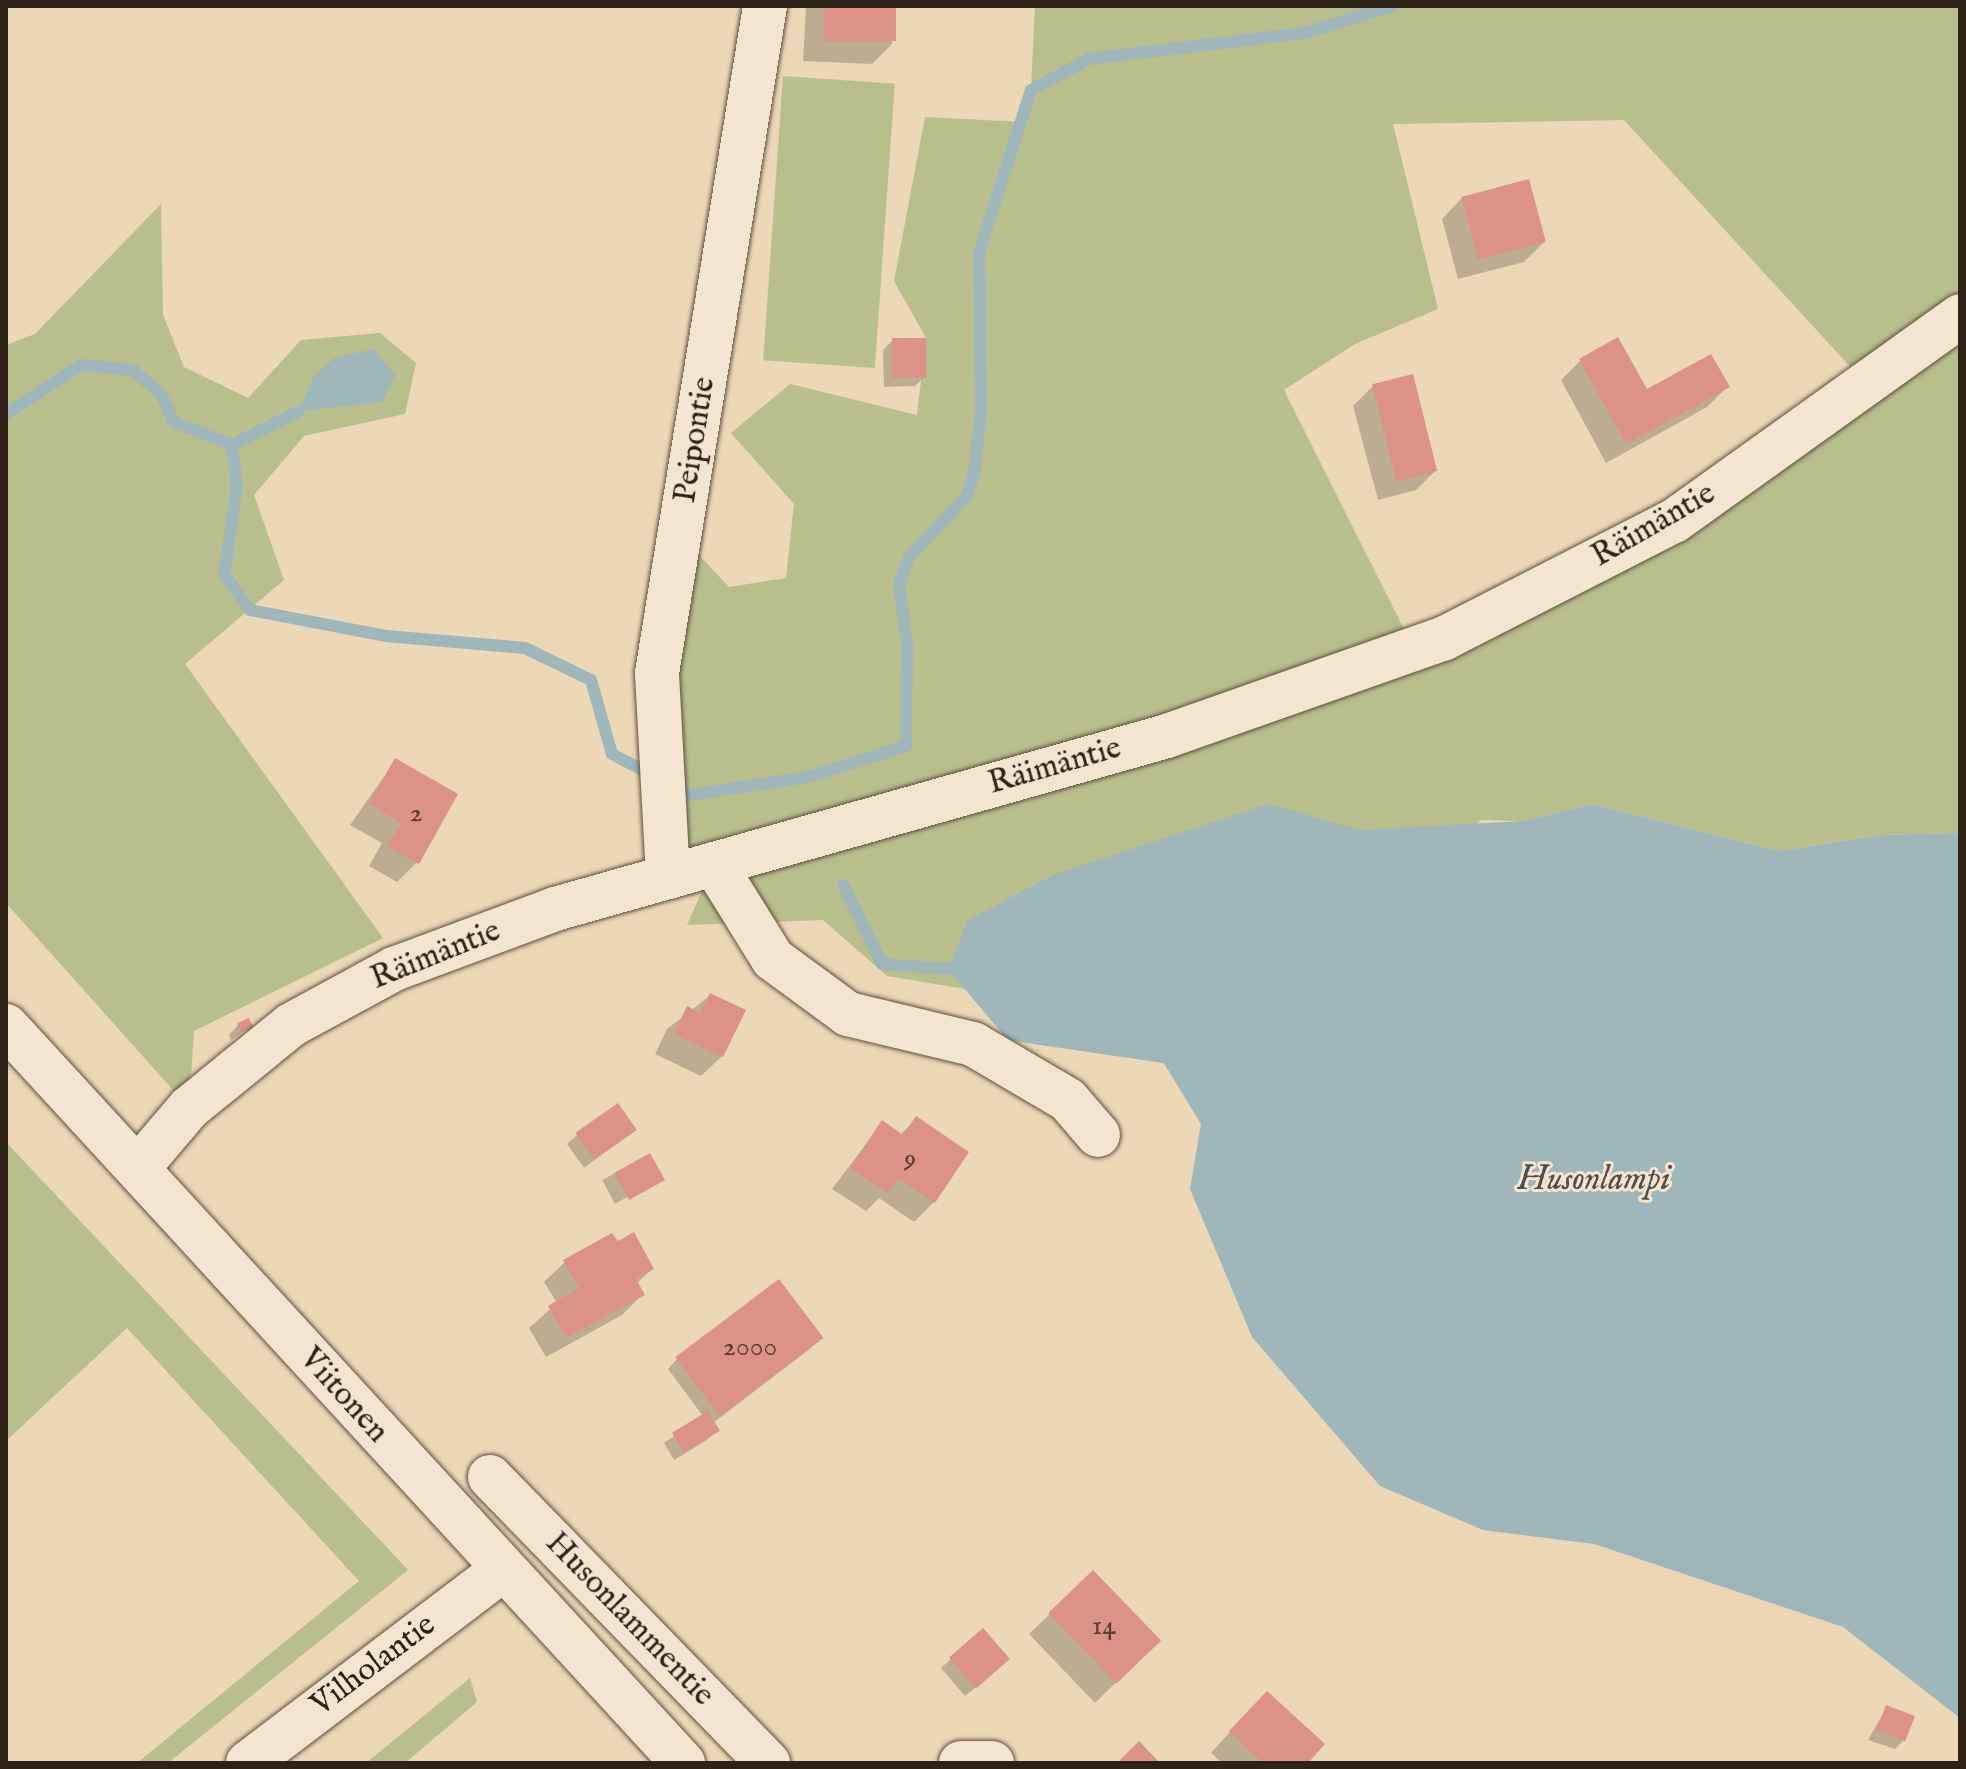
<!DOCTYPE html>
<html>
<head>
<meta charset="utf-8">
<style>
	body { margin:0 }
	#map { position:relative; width:1966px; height:1769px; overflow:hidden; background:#ecd7b7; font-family:"IM FELL English",serif }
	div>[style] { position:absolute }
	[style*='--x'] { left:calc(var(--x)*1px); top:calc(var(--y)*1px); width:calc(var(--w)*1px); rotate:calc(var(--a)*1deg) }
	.green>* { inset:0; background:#b9be8d; transform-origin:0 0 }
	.water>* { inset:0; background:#9fb6ba }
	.shadow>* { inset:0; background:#0003; transform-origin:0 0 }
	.stream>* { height:12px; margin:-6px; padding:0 6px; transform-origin:6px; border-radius:6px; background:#9fb6ba }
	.building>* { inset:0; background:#dd9287; transform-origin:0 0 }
	.roads { filter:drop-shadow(0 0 2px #5e4f3f) drop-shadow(0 0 2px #5e4f3f) }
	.street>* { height:44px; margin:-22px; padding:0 22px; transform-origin:22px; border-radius:22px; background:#f3e5d0 }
	.secondary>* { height:44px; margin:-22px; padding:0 22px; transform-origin:22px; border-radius:22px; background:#f3e5d0 }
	span { translate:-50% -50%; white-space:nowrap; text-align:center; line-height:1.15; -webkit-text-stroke:6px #f3e5d0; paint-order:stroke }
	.number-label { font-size:28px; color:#5a3e33 }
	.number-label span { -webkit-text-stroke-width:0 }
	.street-label { font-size:32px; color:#2e2217 }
	.water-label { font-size:34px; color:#504e48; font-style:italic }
	.frame { position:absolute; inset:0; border:8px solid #2e2217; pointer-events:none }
</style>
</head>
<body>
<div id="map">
	<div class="green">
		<div style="clip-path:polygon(evenodd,1035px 6px,1960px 6px,1960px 833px,1881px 835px,1779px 851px,1592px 804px,1522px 821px,1480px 820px,1201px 1124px,1164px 1063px,1008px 1040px,965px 989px,887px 976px,823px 920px,687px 925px,714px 864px,668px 877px,680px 535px,729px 587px,786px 578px,794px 504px,731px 433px,790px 384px,917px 415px,926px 338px,894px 281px,925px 117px,1021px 122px,1031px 90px,1035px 6px,1624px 120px,1866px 384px,1414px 649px,1284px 390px,1355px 344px,1438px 309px,1393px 124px,1624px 120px)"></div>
		<div style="left:783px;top:76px;width:112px;height:285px;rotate:4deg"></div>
		<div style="clip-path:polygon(161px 204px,163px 315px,184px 367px,248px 398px,301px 340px,380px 333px,416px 363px,405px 414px,304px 436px,254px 495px,284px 580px,185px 664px,383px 938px,194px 1031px,189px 1108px,6px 903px,6px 345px,35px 334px)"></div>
		<div style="clip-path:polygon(6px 1142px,408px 1570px,168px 1763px,137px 1763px,359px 1581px,127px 1328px,6px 1441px)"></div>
		<div style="clip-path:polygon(470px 1678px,477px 1702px,405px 1763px,366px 1763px)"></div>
	</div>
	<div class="water">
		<div style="clip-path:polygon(374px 349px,395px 375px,382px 402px,299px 411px,313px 378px,334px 358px)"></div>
		<div style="clip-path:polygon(1268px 804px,1360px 830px,1522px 821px,1592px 804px,1779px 851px,1881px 835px,1960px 833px,1960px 1718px,1843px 1627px,1594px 1544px,1483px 1530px,1380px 1486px,1252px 1337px,1190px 1189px,1201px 1124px,1164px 1063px,1008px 1040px,948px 969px,968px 920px,1053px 875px)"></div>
	</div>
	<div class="shadow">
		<div style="clip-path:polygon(806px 6px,894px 6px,892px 44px,872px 64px,803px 61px)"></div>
		<div style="clip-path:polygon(1462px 198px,1544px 242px,1524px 262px,1458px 279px,1442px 219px)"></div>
		<div style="clip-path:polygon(893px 340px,924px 377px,915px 386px,884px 387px,883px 350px)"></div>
		<div style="clip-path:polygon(1581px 360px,1646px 392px,1727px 387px,1707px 407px,1606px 463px,1561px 380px)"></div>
		<div style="clip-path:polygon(1373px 386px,1436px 470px,1416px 490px,1378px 500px,1353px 406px)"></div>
		<div style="clip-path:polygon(395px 761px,417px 862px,397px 882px,369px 866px,382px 843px,350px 825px)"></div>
		<div style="clip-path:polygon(711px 995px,722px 1056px,701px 1076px,655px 1054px,667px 1029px)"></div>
		<div style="clip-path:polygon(238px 1025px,250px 1027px,231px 1040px,229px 1035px)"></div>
		<div style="clip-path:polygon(916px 1119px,934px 1202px,914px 1222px,879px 1198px,866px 1211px,832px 1189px,882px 1123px,900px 1135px)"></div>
		<div style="clip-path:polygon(635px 1129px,584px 1168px,567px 1144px,577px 1135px)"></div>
		<div style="left:649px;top:1155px;width:27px;height:53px;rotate:62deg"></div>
		<div style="clip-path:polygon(565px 1262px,652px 1269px,636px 1284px,642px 1295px,622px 1315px,546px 1357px,529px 1328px,557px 1303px,544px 1282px)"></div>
		<div style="clip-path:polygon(811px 1348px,713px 1423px,717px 1430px,707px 1440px,674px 1460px,664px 1443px,703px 1416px,668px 1369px,677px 1359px)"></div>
		<div style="clip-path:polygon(1093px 1573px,1138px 1661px,1095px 1703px,1029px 1634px)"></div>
		<div style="clip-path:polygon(951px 1659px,998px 1669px,965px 1696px,941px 1668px)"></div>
		<div style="clip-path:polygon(1887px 1707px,1904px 1740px,1895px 1749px,1868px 1740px)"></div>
		<div style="clip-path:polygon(1247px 1713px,1305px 1763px,1222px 1763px,1211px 1753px)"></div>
	</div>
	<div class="stream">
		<div style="--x:6;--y:414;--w:90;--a:-33.2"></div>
		<div style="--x:81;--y:365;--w:52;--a:5.5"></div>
		<div style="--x:133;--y:370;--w:37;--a:41"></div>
		<div style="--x:161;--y:394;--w:31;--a:65"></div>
		<div style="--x:174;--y:422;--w:62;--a:21.6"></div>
		<div style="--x:232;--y:445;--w:42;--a:83.2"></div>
		<div style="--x:237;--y:487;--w:88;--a:98.5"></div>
		<div style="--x:224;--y:574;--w:44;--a:54.2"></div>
		<div style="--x:250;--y:610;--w:138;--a:10.8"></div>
		<div style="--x:386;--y:636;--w:140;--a:4.9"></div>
		<div style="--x:525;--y:648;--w:73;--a:25.9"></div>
		<div style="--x:591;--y:680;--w:77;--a:74.2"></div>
		<div style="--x:612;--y:754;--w:47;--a:27.6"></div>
		<div style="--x:232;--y:445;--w:75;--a:-26.9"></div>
		<div style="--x:674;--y:787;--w:18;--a:27"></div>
		<div style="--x:690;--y:795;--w:119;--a:-8.7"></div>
		<div style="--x:808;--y:777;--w:103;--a:-17.6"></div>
		<div style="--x:906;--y:746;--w:103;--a:-89.4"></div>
		<div style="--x:907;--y:643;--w:59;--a:-97.9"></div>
		<div style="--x:899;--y:585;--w:30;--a:-70"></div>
		<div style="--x:909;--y:557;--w:83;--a:-46.5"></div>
		<div style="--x:966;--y:497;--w:23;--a:-70"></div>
		<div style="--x:974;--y:475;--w:65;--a:-83.9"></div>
		<div style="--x:981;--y:410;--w:157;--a:-90.7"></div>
		<div style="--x:979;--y:253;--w:171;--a:-72.3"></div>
		<div style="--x:1031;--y:90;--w:66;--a:-28.1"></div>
		<div style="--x:1089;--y:59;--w:218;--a:-6.9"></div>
		<div style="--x:1305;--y:33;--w:91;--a:-17.2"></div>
		<div style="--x:843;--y:885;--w:88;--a:63.7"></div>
		<div style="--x:882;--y:964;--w:66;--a:4.3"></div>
	</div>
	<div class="building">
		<div style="left:824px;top:6px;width:72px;height:35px"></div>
		<div style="left:1529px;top:179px;width:65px;height:70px;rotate:75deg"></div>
		<div style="clip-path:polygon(1618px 337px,1647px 389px,1711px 354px,1730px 387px,1626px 444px,1579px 359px)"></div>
		<div style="left:892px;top:338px;width:34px;height:40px"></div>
		<div style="left:1413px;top:374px;width:100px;height:42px;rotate:76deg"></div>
		<div style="clip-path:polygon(395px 758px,458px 794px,419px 864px,387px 846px,401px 823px,369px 804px)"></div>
		<div style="clip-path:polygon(710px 993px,746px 1010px,723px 1057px,674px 1034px,687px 1006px,700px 1013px)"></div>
		<div style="left:249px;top:1018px;width:10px;height:13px;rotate:66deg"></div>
		<div style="left:618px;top:1103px;width:33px;height:52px;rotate:55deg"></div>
		<div style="clip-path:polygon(916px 1116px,969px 1152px,935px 1203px,898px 1178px,888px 1193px,850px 1168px,882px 1120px,903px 1135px)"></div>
		<div style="left:650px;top:1153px;width:31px;height:41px;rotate:61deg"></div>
		<div style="clip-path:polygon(634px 1232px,654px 1269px,636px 1279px,645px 1295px,566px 1338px,548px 1306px,579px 1288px,563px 1260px,612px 1233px,618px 1241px)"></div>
		<div style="left:779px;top:1279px;width:74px;height:130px;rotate:53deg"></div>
		<div style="left:708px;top:1411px;width:23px;height:42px;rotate:59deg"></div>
		<div style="left:1093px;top:1570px;width:98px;height:62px;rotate:46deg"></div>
		<div style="left:983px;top:1628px;width:41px;height:45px;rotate:49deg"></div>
		<div style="clip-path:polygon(1267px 1691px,1325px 1744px,1308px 1763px,1263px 1763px,1229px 1731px)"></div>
		<div style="left:1886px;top:1705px;width:31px;height:27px;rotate:21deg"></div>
		<div style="clip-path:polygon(1139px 1741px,1160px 1763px,1117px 1763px)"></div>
	</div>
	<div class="roads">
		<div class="street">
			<div style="--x:714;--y:864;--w:112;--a:58.2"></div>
			<div style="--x:773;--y:959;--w:93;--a:36.3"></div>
			<div style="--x:848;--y:1014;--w:129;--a:13.5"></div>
			<div style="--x:973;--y:1044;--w:110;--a:30.5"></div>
			<div style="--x:1068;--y:1100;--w:46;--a:49.4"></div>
			<div style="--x:668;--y:877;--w:204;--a:-93.1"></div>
			<div style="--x:657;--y:673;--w:676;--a:-80.8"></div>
			<div style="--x:490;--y:1477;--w:399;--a:45.8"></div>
			<div style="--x:248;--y:1763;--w:318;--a:-37.2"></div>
			<div style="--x:961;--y:1763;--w:31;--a:0"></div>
		</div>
		<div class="secondary">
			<div style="--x:6;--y:1026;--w:1001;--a:47.43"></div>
			<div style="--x:138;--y:1168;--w:79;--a:-49.6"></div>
			<div style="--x:189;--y:1108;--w:132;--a:-39.1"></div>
			<div style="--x:291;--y:1025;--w:117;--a:-28.5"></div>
			<div style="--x:394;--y:969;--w:172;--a:-20.4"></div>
			<div style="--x:555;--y:909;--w:636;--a:-15.78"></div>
			<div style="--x:1167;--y:736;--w:293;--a:-19.4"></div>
			<div style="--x:1443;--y:639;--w:259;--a:-27.1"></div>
			<div style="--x:1674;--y:521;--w:352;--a:-35.6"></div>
		</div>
	</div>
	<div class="number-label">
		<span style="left:416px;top:814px">2</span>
		<span style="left:910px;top:1160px">9</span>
		<span style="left:750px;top:1348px">2000</span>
		<span style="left:1104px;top:1627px">14</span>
	</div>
	<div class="street-label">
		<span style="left:696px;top:440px;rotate:-81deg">Peipontie</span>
		<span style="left:1654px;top:526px;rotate:-30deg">Räimäntie</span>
		<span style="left:1055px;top:767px;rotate:-16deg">Räimäntie</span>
		<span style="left:436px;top:956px;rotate:-22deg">Räimäntie</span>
		<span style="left:343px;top:1396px;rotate:48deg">Viitonen</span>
		<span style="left:629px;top:1620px;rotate:46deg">Husonlammentie</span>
		<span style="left:374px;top:1666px;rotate:-37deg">Vilholantie</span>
	</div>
	<div class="water-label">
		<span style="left:1594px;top:1180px">Husonlampi</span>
	</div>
	<div class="frame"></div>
</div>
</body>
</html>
